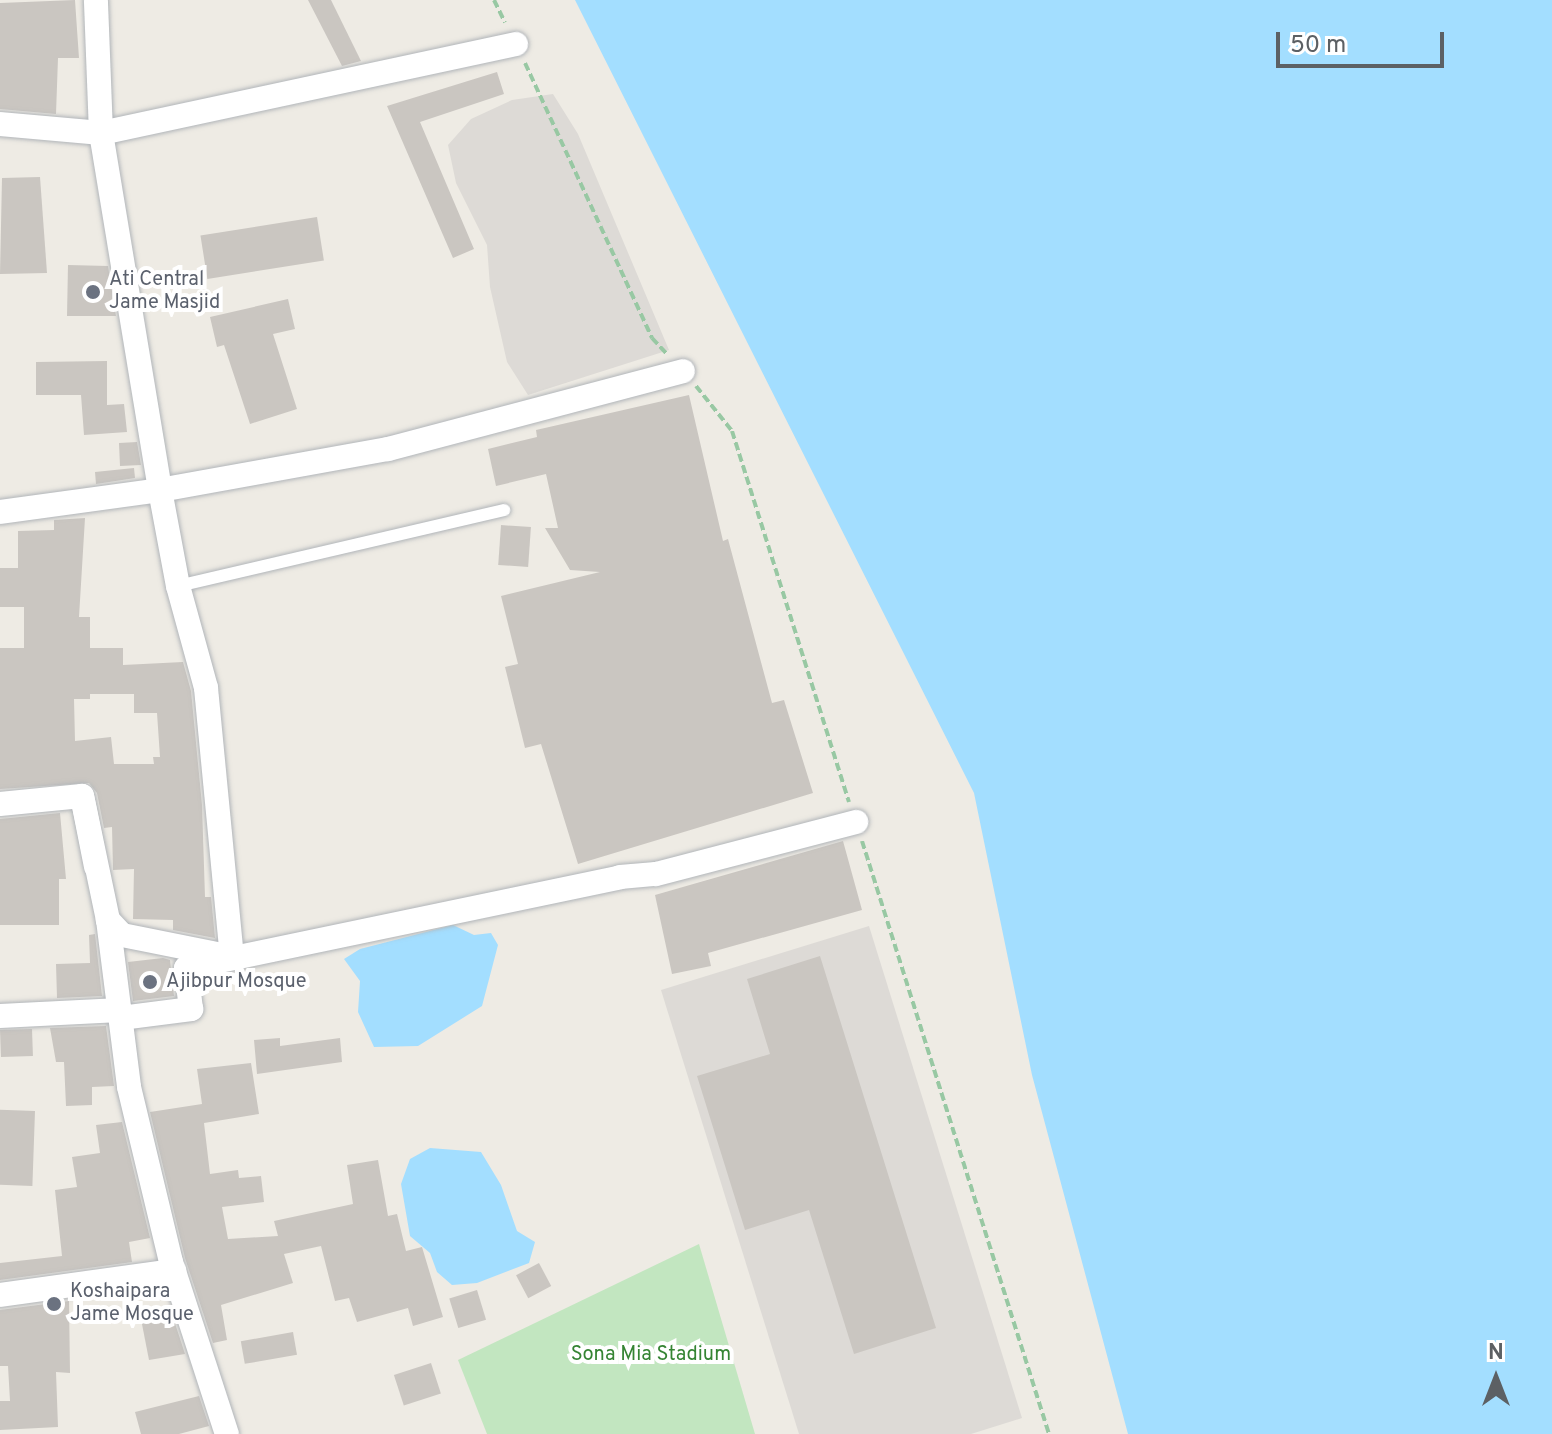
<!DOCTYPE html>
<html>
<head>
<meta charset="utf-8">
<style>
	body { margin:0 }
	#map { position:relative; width:1552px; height:1434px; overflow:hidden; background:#eeebe4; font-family:Overpass,sans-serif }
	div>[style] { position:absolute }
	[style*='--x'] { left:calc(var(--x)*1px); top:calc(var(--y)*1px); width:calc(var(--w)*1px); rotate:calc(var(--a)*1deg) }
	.industrial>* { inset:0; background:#dddad6 }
	.green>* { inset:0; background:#c2e6c0 }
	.water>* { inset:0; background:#a3deff }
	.building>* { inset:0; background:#cac6c1; transform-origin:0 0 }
	.path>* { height:4px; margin-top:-2px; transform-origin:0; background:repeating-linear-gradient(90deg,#98c8a3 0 8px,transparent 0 12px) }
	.roads { filter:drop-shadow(0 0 2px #b1b5b9) drop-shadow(0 0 2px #b1b5b9) }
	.service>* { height:12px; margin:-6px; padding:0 6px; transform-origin:6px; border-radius:6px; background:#fff }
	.minor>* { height:24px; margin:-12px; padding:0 12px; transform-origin:12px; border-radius:12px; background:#fff }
	.dots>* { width:22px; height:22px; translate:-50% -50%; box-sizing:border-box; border:4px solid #fff; border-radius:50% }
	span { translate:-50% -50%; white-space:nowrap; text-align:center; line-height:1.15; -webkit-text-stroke:8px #fff; paint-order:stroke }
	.worship-label { font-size:20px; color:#5b616d }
	.left { translate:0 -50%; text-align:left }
	.park-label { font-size:20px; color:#358433 }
	.north { position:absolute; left:1456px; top:1338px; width:80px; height:80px; -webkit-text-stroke:6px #fff; paint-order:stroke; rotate:0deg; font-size:22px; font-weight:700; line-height:32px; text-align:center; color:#5c6064 }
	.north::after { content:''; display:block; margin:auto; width:28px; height:36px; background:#5c6064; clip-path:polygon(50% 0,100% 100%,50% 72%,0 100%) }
	.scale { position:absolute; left:1276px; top:32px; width:168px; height:36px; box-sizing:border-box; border:4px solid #5c6064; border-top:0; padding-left:10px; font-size:24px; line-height:28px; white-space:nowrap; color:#5c6064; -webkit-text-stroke:6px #fff; paint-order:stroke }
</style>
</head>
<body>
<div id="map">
	<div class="industrial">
		<div style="clip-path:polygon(553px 94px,578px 134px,669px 350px,528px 395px,507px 362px,490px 287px,487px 245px,456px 183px,448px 145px,471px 119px,512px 100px)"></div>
		<div style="clip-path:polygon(869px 926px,1022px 1418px,971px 1434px,799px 1434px,661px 990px)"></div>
	</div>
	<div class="green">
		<div style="clip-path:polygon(699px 1244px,755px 1434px,487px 1434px,458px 1360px)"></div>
	</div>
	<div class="water">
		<div style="clip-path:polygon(575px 0,1552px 0,1552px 1434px,1128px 1434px,1032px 1075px,974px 793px)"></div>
		<div style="clip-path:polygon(453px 925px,474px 935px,491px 933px,498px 945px,482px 1006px,418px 1046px,374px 1047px,358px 1012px,360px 981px,344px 959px,360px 949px)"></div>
		<div style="clip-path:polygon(430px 1148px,481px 1152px,501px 1185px,517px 1231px,535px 1242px,529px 1263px,477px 1283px,452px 1285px,437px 1272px,430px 1253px,410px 1236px,401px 1184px,410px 1159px)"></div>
	</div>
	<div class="building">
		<div style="clip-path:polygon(75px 0,79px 58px,58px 58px,56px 114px,0 109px,0 3px)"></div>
		<div style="clip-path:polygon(308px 0,331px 0,361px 61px,342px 66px)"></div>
		<div style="clip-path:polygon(497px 72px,504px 94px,420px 122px,474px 249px,453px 258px,387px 106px)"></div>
		<div style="clip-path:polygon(40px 177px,47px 273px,0 274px,2px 178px)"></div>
		<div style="left:317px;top:217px;width:44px;height:118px;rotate:81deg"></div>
		<div style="clip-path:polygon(68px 265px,108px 266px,116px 316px,67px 316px)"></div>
		<div style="clip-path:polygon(288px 299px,295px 329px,273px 334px,297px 409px,250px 424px,224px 345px,217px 347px,210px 317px)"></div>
		<div style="clip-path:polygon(107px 361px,107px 405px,124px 404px,127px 432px,84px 435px,81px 395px,36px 395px,36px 362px)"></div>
		<div style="clip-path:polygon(689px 395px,723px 541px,728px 539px,772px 703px,784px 700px,813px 793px,578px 864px,541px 744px,525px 748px,505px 667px,518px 664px,501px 596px,600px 572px,570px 570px,545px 528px,558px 528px,546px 474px,496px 486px,488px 449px,537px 437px,536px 430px)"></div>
		<div style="clip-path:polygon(137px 442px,141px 465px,120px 466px,119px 443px)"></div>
		<div style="clip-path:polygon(134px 468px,135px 478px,96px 484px,95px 472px)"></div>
		<div style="clip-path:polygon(evenodd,85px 518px,79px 617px,90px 617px,90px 648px,123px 648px,123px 665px,183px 662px,191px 691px,202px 805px,205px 897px,211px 897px,215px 938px,173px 930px,173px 920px,133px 919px,134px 869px,113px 870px,112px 827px,104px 828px,97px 793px,89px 783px,0 789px,0 648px,24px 648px,24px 607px,0 607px,0 568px,18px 568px,18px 531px,54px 530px,54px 520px,85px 518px,90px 694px,134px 694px,134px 713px,157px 713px,160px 757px,153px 757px,154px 764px,114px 764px,111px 737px,75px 741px,74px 699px,90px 699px,90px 694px)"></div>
		<div style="left:501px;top:525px;width:30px;height:40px;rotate:4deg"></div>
		<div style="clip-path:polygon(60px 813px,66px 879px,59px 879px,59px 925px,0 925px,0 819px)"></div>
		<div style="clip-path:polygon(843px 841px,862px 910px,708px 953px,711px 966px,672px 974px,655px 895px)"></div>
		<div style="clip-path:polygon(95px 934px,102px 996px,57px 998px,56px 964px,90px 963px,89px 935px)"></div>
		<div style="clip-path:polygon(820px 956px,936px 1328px,854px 1354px,809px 1210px,745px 1230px,697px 1076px,770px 1054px,747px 979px)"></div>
		<div style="clip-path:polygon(163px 958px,170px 960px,174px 996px,133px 1001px,128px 962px)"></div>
		<div style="clip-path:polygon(106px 1026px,114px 1086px,92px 1087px,92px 1105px,66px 1106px,64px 1062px,56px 1062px,50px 1028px)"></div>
		<div style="left:32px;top:1029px;width:27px;height:32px;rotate:88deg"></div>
		<div style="clip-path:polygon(280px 1038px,280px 1046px,340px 1038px,342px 1062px,257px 1074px,254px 1040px)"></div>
		<div style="clip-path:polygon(251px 1063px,259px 1114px,204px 1123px,210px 1174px,238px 1170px,239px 1178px,261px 1176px,264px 1202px,222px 1207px,228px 1239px,278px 1236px,274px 1221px,353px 1204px,347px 1165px,378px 1160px,388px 1216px,397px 1214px,406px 1251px,422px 1247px,443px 1317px,413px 1326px,408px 1308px,357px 1322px,349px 1298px,335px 1301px,321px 1246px,284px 1254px,293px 1283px,221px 1305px,227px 1340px,213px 1343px,185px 1258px,150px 1112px,202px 1104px,197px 1069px)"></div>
		<div style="left:35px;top:1111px;width:75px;height:35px;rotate:92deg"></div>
		<div style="clip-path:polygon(122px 1122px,150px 1238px,129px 1242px,132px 1262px,0 1280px,0 1263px,62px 1256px,55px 1190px,77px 1187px,72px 1157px,100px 1153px,96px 1125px)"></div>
		<div style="left:539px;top:1263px;width:26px;height:26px;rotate:62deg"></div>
		<div style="left:477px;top:1290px;width:31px;height:29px;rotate:73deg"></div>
		<div style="clip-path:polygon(69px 1301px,70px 1373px,56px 1372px,58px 1427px,0 1430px,0 1401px,10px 1401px,8px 1366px,0 1366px,0 1310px)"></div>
		<div style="clip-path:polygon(172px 1314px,185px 1354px,149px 1360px,141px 1319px)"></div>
		<div style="left:293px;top:1332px;width:23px;height:53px;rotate:80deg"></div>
		<div style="left:431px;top:1363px;width:32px;height:39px;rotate:72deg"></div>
		<div style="clip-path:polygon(199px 1396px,209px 1426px,179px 1434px,141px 1434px,135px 1412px)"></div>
	</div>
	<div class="path">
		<div style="--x:494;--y:0;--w:25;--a:64"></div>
		<div style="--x:525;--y:63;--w:303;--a:65.2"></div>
		<div style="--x:652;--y:338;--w:21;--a:47"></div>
		<div style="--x:696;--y:386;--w:58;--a:51.3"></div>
		<div style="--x:732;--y:431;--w:389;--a:72.5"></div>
		<div style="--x:862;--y:841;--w:622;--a:72.5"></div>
	</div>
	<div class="roads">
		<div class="service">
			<div style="--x:178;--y:586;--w:335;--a:-13.1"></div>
		</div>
		<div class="minor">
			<div style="--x:516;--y:44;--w:424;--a:167.9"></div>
			<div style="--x:101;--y:133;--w:362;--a:80.6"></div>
			<div style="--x:160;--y:490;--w:232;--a:-10.2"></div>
			<div style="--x:388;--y:449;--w:305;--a:-14.8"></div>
			<div style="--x:0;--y:124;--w:101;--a:5.1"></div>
			<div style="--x:101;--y:133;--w:133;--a:-92.2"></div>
			<div style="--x:0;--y:512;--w:162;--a:-7.8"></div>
			<div style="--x:160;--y:490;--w:98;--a:79.4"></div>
			<div style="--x:178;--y:586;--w:106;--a:74.6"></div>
			<div style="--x:206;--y:688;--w:270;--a:84.5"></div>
			<div style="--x:232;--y:957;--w:112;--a:-168.7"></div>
			<div style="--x:122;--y:935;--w:21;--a:-133"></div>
			<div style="--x:108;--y:920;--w:127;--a:-101.8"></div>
			<div style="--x:82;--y:796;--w:72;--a:78.8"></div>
			<div style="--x:0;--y:804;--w:82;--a:-5.6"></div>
			<div style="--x:108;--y:920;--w:168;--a:82.8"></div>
			<div style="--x:129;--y:1087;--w:180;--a:76.5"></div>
			<div style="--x:171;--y:1262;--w:181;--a:72"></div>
			<div style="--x:0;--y:1016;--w:120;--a:-2.9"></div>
			<div style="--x:121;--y:1018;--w:71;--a:-7.3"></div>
			<div style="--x:191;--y:1009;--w:41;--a:-97"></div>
			<div style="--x:186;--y:968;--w:443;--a:-11.8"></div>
			<div style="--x:620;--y:877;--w:36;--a:-5"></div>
			<div style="--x:656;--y:874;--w:207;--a:-14.6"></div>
			<div style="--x:0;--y:1295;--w:176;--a:-7.9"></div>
		</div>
	</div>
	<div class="dots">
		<div style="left:93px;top:292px;background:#6b7280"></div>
		<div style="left:150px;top:982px;background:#6b7280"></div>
		<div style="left:54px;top:1304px;background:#6b7280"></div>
	</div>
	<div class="worship-label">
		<span class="left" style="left:109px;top:292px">Ati Central<br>Jame Masjid</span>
		<span class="left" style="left:166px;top:982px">Ajibpur Mosque</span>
		<span class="left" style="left:70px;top:1304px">Koshaipara<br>Jame Mosque</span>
	</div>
	<div class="park-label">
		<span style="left:651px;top:1355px">Sona Mia Stadium</span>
	</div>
	<div class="north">N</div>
	<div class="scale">50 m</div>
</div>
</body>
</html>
